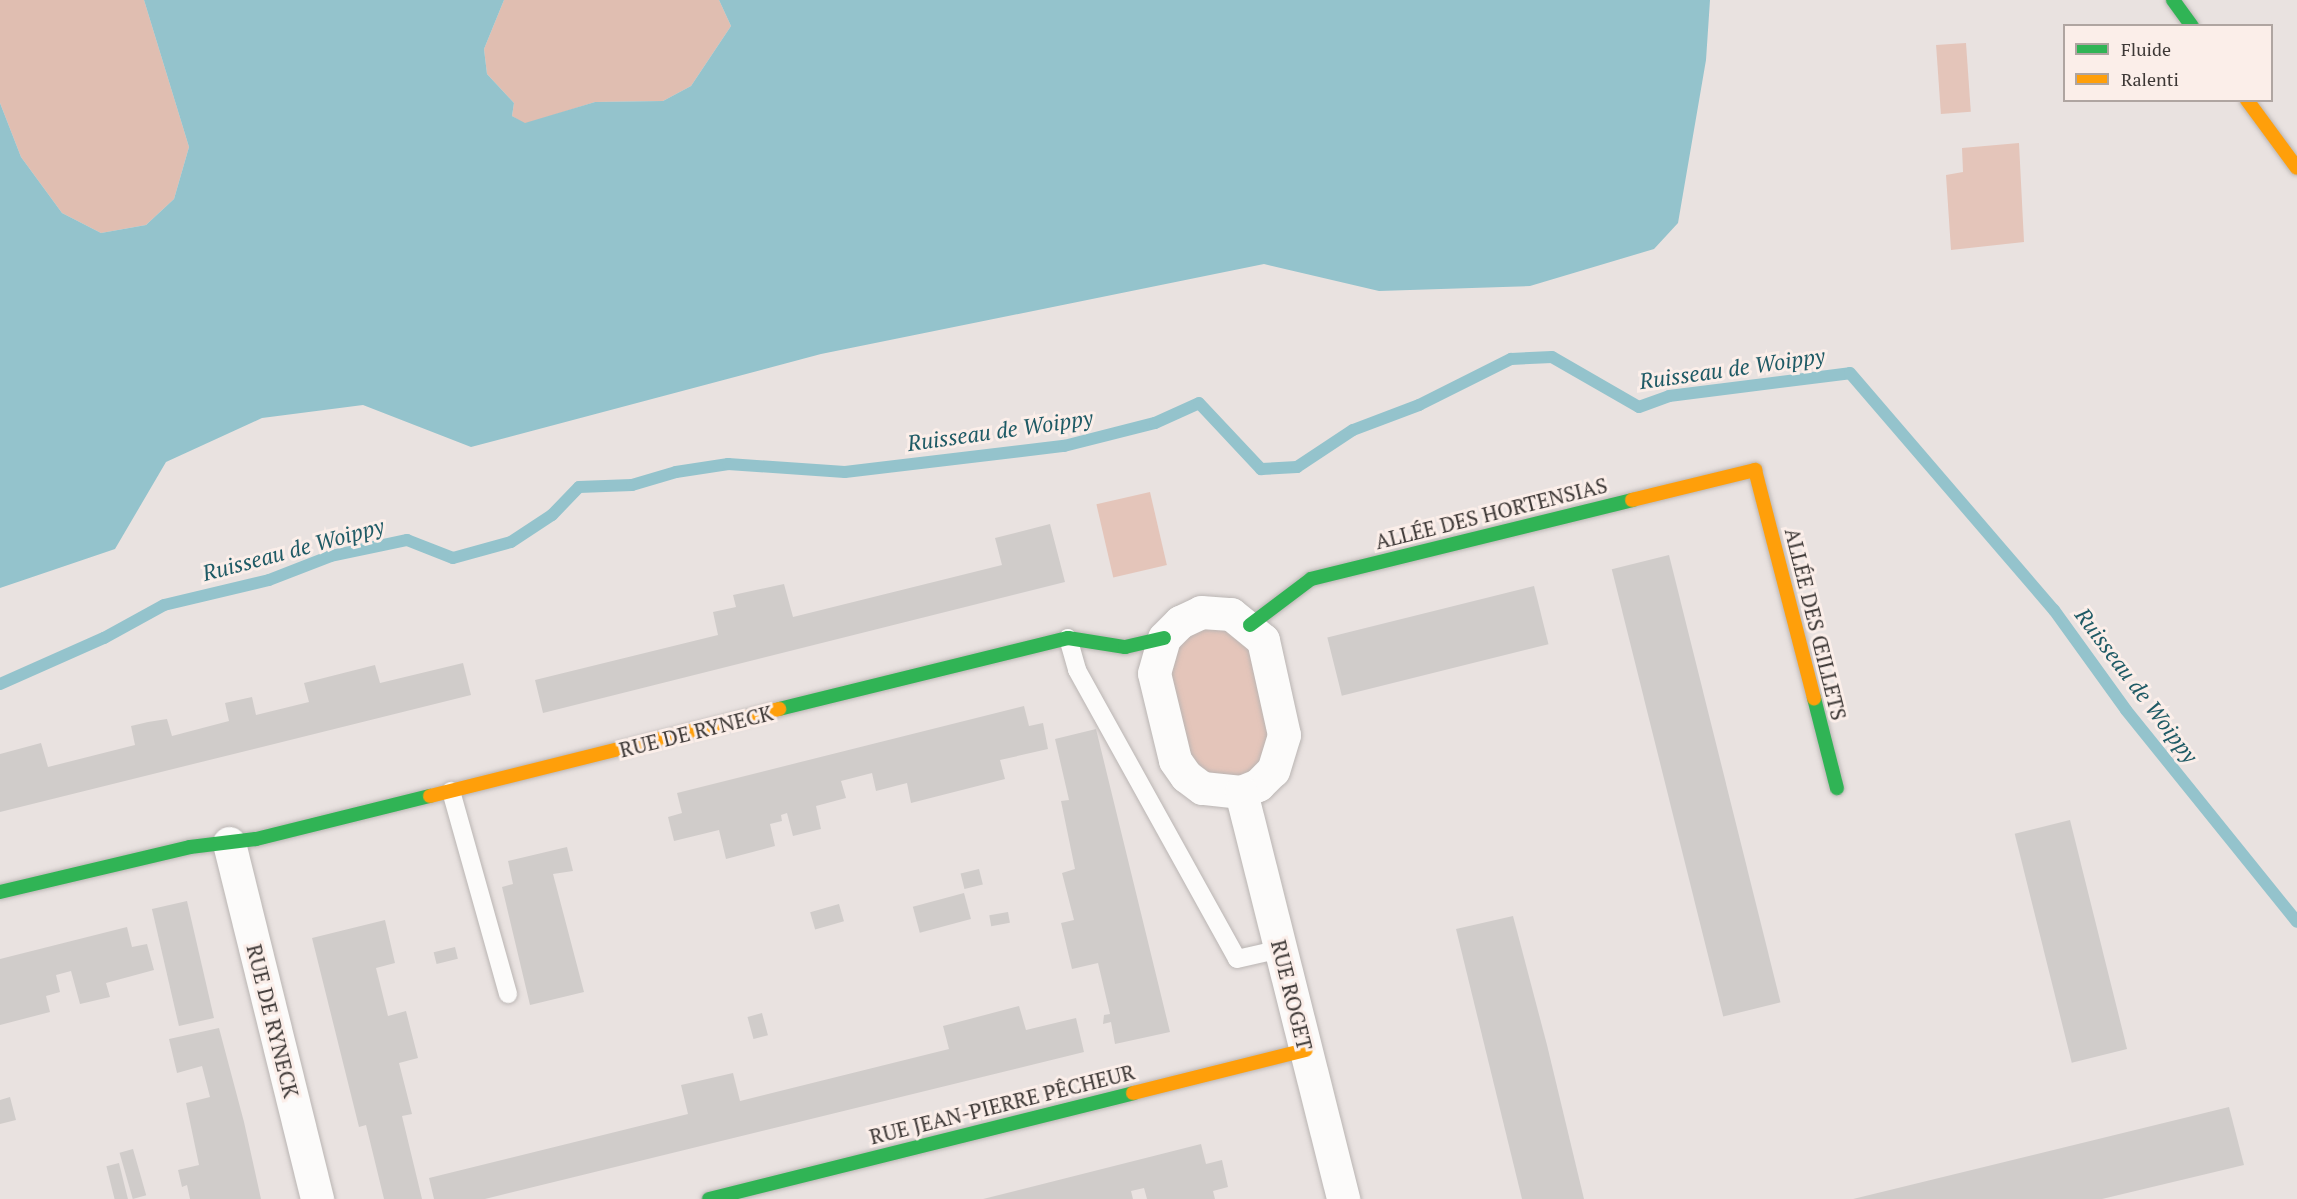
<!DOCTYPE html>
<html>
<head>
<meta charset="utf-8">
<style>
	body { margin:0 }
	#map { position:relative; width:2297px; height:1199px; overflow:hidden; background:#e9e2e0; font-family:"PT Serif",serif }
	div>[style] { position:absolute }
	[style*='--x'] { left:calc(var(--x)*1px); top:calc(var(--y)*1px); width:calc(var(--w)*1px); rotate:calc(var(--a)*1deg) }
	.green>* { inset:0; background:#e4c5ba; transform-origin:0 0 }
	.forest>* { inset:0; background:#e0beb1 }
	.water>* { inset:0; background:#94c3cc }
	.stream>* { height:12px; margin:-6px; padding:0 6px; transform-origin:6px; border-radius:6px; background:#94c3cc }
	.building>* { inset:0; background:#d0ccca; transform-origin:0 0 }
	.roads { filter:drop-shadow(0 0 2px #bab5b3) drop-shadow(0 0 2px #bab5b3) }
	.lane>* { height:18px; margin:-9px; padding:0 9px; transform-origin:9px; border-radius:9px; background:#fcfbfa }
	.street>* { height:33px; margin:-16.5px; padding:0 16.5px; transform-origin:16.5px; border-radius:16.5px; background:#fcfbfa }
	.fast>* { height:14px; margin:-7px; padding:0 7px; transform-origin:7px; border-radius:7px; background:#30b455 }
	.slow>* { height:14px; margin:-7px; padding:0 7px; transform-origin:7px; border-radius:7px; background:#ff9f0a }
	span { translate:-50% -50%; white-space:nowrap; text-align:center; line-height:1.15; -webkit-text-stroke:6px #fbeee9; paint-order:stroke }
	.street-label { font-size:21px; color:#3d3836 }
	.water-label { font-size:22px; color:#1e5a65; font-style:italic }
	.legend { position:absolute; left:2063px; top:24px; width:210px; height:78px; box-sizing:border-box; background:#fbeee9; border:2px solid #afa5a1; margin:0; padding:8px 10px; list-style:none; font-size:18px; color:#3d3836 }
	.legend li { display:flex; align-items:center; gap:12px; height:30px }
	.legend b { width:30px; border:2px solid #afa5a1 }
</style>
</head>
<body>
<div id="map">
	<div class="green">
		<div style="left:1966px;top:43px;width:69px;height:30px;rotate:86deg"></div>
		<div style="clip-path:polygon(2019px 143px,2024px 242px,1951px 250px,1946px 175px,1963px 172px,1962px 148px)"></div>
		<div style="left:1150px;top:492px;width:75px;height:55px;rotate:77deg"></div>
		<div style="clip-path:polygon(1203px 626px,1228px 628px,1249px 645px,1271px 737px,1264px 762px,1241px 779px,1203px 773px,1188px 755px,1167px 670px,1176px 642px)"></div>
	</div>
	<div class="forest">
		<div style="clip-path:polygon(0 0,144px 0,189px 147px,174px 199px,146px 225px,101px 233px,62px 213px,21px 157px,0 103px)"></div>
		<div style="clip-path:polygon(504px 0,719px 0,731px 26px,691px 86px,663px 101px,595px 102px,525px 124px,512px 116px,514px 103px,487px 74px,484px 49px)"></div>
	</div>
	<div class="water">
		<div style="clip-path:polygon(144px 0,504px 0,484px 49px,487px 74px,514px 103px,512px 116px,525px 123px,595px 102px,663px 101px,691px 86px,731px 26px,719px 0,1710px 0,1706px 60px,1678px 223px,1654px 249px,1530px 286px,1379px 291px,1264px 264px,821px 354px,471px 447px,363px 405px,262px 418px,166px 462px,115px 549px,0 588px,0 103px,21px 157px,62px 213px,101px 233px,146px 225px,174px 199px,189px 147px)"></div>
	</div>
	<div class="stream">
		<div style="--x:0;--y:684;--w:114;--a:-23.9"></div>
		<div style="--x:104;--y:638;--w:68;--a:-28.8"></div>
		<div style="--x:164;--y:605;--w:108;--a:-13.4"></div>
		<div style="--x:269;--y:580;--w:66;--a:-21.2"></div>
		<div style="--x:331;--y:556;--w:78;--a:-11.9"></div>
		<div style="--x:407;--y:540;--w:49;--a:21.4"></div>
		<div style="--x:453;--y:558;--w:60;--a:-15.4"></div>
		<div style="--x:511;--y:542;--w:49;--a:-33.4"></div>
		<div style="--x:552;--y:515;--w:39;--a:-46"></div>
		<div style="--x:579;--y:487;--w:53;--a:-2.2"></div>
		<div style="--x:632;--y:485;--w:46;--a:-16.5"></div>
		<div style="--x:676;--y:472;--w:53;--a:-8.7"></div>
		<div style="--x:728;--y:464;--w:117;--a:3.9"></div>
		<div style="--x:845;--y:472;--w:221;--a:-6.8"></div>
		<div style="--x:1064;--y:446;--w:94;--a:-14.2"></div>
		<div style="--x:1155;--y:423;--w:48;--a:-24.4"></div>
		<div style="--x:1199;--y:403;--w:91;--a:46.8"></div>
		<div style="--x:1261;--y:469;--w:36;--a:-3"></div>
		<div style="--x:1297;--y:467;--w:67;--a:-33.5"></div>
		<div style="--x:1353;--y:430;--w:71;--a:-20.7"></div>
		<div style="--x:1419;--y:405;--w:103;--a:-26.6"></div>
		<div style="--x:1511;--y:359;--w:41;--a:-2.8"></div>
		<div style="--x:1552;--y:357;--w:100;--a:29.9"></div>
		<div style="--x:1639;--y:407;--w:32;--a:-20"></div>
		<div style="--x:1669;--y:396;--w:182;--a:-7.2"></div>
		<div style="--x:1850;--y:373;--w:313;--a:49.3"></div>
		<div style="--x:2054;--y:610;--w:123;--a:54.2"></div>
		<div style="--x:2126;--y:710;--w:272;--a:51.1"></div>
	</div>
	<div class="building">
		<div style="clip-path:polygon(1050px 524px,1065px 582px,543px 713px,535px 680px,718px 635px,713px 612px,736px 607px,733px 595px,784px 584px,793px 617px,1002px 565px,995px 538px)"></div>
		<div style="left:1669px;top:555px;width:461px;height:59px;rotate:76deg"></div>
		<div style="left:1534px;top:586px;width:60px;height:213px;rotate:76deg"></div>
		<div style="clip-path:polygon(463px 663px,471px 695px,0 812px,0 754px,41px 743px,48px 767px,135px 745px,131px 726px,148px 722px,167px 719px,172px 736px,229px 721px,225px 703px,252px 697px,256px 715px,309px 702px,304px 683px,375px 665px,380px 683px)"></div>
		<div style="clip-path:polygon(1024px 706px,1029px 726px,1043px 723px,1048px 749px,1000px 760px,1005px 779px,911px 803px,907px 783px,876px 791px,872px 773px,841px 781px,846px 798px,816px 806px,821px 829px,793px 836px,787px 813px,781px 815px,782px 821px,770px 824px,775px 846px,726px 859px,719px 830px,674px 841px,668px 817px,682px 813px,677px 793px)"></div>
		<div style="clip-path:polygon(1096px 729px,1170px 1032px,1115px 1044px,1111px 1022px,1103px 1024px,1104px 1015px,1110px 1014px,1098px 963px,1072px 969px,1061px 923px,1074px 920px,1062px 873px,1075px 869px,1061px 801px,1069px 800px,1055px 739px)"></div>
		<div style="left:2070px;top:820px;width:236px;height:57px;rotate:76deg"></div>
		<div style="clip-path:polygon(567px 847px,573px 871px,553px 874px,584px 992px,530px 1005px,502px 887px,513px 884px,508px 861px)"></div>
		<div style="left:979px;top:869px;width:16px;height:19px;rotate:76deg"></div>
		<div style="left:964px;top:893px;width:27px;height:53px;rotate:75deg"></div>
		<div style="left:187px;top:901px;width:120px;height:36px;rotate:77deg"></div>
		<div style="left:839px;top:904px;width:18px;height:30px;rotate:74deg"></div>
		<div style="left:1008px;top:912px;width:11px;height:19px;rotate:80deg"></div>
		<div style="clip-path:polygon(1513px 916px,1547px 1045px,1584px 1199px,1522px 1199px,1456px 929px)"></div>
		<div style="clip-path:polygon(385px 920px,395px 963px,376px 968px,388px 1016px,406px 1011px,418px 1058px,399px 1063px,412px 1114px,402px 1116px,422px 1199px,384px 1199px,366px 1125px,359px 1127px,312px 938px)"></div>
		<div style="clip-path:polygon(127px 927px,132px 947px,147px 944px,154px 970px,106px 983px,110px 997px,80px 1004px,71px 971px,56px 975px,60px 992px,46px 996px,50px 1012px,0 1025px,0 959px)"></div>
		<div style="left:455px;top:947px;width:12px;height:22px;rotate:76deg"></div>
		<div style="clip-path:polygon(1019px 1006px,1026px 1030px,1076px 1018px,1084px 1052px,485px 1199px,434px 1199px,429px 1178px,688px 1114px,681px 1085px,733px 1073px,740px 1101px,949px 1049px,943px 1026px)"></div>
		<div style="left:762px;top:1013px;width:23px;height:15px;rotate:75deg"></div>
		<div style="clip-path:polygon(219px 1028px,244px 1122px,261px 1199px,190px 1199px,187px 1185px,182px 1187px,178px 1170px,199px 1165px,186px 1103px,210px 1097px,202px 1066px,177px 1073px,169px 1039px)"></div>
		<div style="clip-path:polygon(10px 1097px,16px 1120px,0 1124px,0 1100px)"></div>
		<div style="clip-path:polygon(2229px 1107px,2244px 1165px,2102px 1199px,1853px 1199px)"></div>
		<div style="clip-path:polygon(1201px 1144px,1206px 1164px,1222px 1160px,1228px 1187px,1213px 1191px,1215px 1199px,1147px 1199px,1144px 1188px,1131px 1191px,1133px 1199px,983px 1199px)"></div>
		<div style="left:133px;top:1149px;width:48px;height:14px;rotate:74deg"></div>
		<div style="left:119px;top:1163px;width:37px;height:13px;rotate:76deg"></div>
	</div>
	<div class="roads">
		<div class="lane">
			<div style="--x:1068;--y:638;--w:33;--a:74"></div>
			<div style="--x:1077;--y:670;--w:330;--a:61"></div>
			<div style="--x:1237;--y:959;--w:45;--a:-12.8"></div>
			<div style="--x:451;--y:791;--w:211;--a:74.3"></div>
		</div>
		<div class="street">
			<div style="--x:1201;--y:612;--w:30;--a:4"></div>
			<div style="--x:1231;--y:614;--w:41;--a:39.1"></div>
			<div style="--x:1263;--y:640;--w:97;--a:77.5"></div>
			<div style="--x:1284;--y:735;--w:37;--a:107"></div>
			<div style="--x:1273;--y:770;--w:21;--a:135"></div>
			<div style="--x:1258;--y:785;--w:18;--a:158"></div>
			<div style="--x:1241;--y:792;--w:39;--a:-174"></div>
			<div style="--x:1202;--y:788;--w:20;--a:-143"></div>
			<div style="--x:1186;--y:776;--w:19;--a:-125"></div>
			<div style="--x:1175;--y:760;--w:89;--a:-103.6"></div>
			<div style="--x:1154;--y:673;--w:36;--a:-74"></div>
			<div style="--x:1164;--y:638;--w:23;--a:-45"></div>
			<div style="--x:1180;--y:622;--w:23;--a:-25"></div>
			<div style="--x:1241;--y:792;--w:420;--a:75.9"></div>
			<div style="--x:229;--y:843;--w:367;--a:76.1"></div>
		</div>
		<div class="fast">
			<div style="--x:2173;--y:0;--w:32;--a:54"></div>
			<div style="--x:1250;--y:625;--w:76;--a:-37"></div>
			<div style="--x:1311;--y:579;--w:331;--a:-13.8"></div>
			<div style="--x:1814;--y:698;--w:93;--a:75.7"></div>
			<div style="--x:779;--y:709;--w:298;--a:-13.8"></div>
			<div style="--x:1068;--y:638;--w:58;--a:9"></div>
			<div style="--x:1125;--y:647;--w:40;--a:-13"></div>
			<div style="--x:0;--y:892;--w:195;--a:-13.3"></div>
			<div style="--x:190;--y:847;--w:66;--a:-6.9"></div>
			<div style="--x:256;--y:839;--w:179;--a:-13.9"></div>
			<div style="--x:709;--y:1199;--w:437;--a:-14"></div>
		</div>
		<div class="slow">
			<div style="--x:2247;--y:100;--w:84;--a:53.7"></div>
			<div style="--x:1632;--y:500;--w:127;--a:-13.7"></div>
			<div style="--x:1755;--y:470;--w:236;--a:75.5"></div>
			<div style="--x:430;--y:796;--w:360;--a:-14"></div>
			<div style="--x:1133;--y:1093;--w:178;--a:-14"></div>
		</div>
	</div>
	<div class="street-label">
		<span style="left:1491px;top:513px;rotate:-14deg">ALLÉE DES HORTENSIAS</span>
		<span style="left:1816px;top:624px;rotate:76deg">ALLÉE DES ŒILLETS</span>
		<span style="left:696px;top:731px;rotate:-14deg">RUE DE RYNECK</span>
		<span style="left:1292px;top:995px;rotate:76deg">RUE ROGET</span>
		<span style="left:273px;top:1021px;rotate:76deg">RUE DE RYNECK</span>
		<span style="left:1002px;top:1104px;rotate:-14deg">RUE JEAN-PIERRE PÊCHEUR</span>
	</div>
	<div class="water-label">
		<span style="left:1732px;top:368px;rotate:-8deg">Ruisseau de Woippy</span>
		<span style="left:1000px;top:430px;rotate:-8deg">Ruisseau de Woippy</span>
		<span style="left:293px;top:549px;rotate:-15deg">Ruisseau de Woippy</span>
		<span style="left:2137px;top:685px;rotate:53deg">Ruisseau de Woippy</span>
	</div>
	<ul class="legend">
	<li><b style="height:8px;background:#30b455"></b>Fluide</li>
	<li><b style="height:8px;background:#ff9f0a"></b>Ralenti</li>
	</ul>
</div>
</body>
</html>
